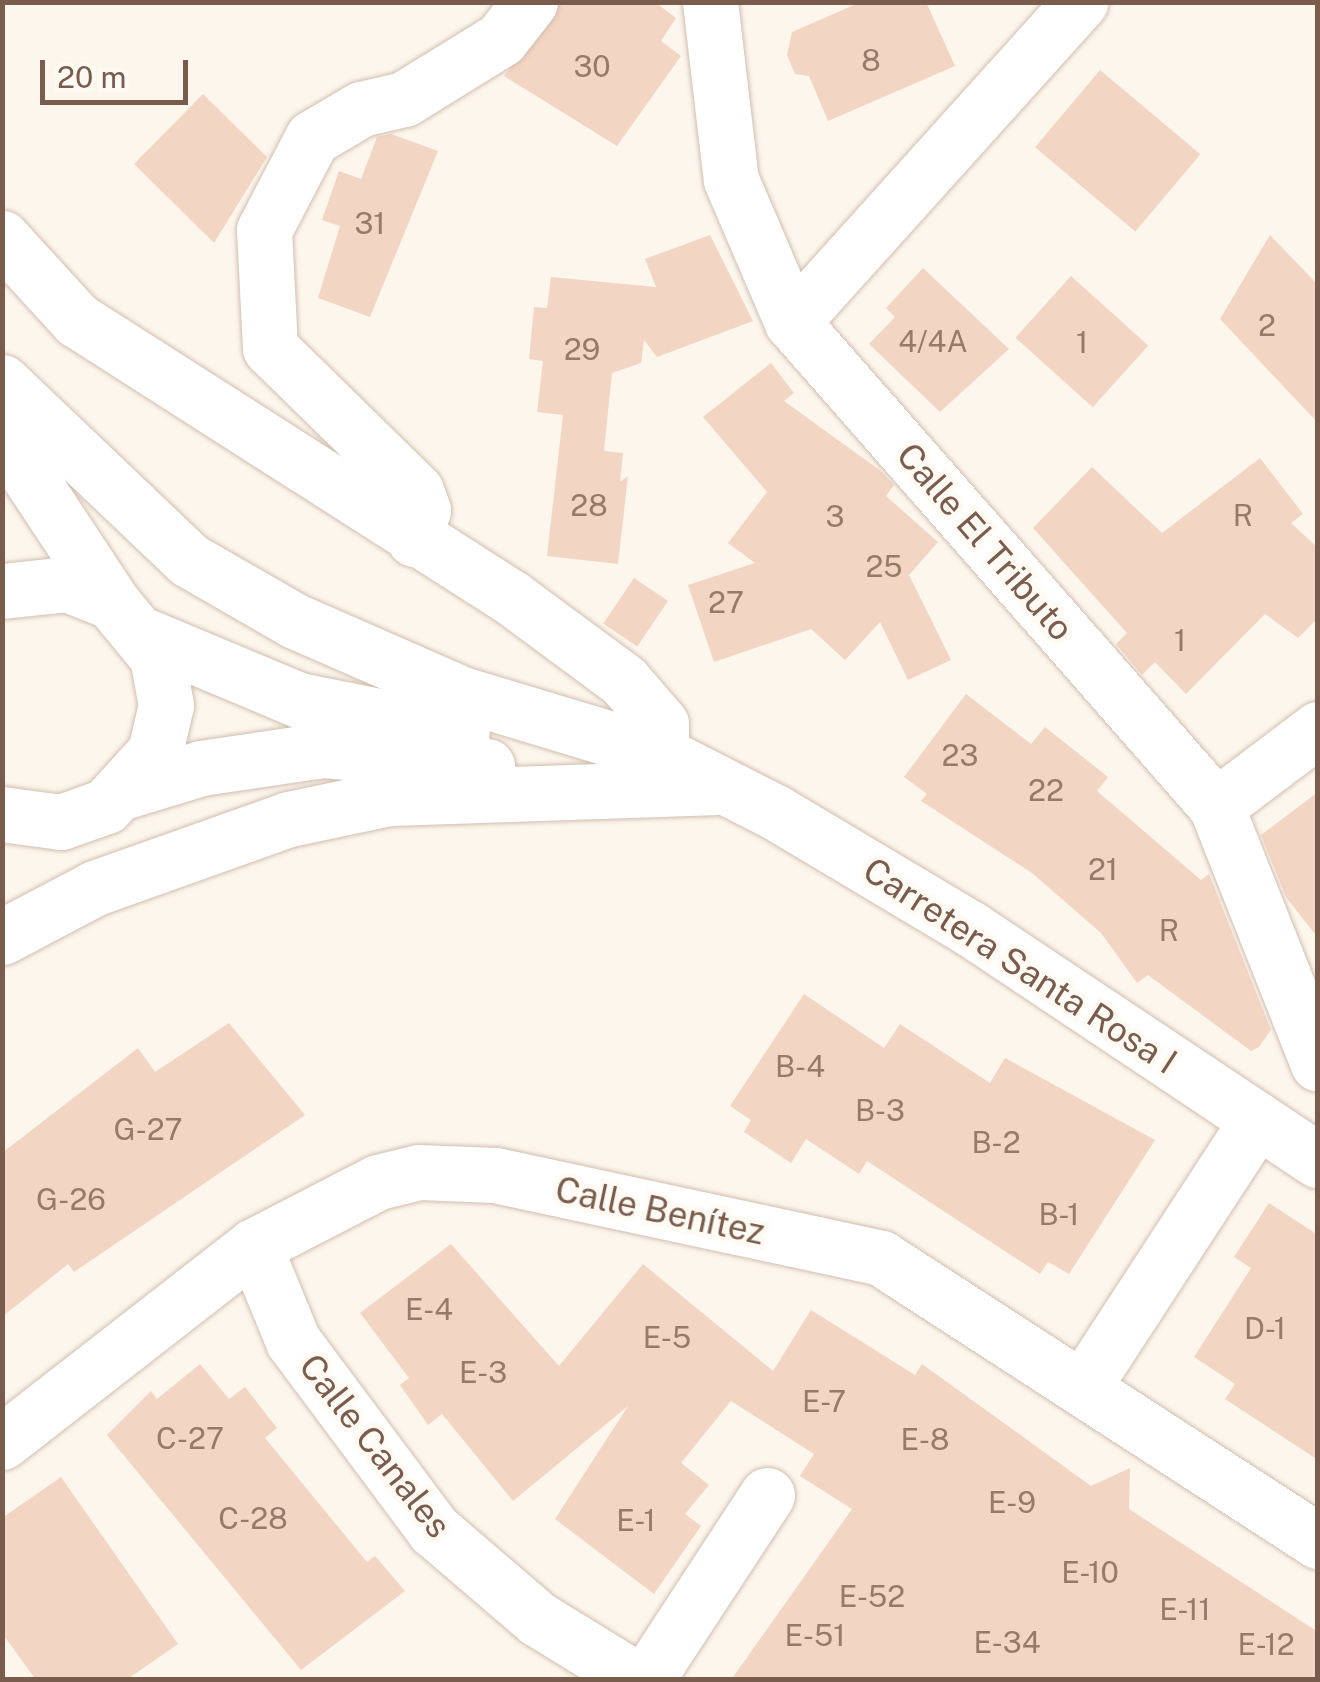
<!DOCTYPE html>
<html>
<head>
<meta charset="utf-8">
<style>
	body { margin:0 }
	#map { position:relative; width:1320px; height:1682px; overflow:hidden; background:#fdf6ec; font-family:"Public Sans",sans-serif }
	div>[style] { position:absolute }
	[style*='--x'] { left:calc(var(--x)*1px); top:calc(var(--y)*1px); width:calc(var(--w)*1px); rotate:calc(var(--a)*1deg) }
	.building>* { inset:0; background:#f3d5c3; transform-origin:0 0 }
	.roads { filter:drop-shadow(0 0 2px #d1beb0) drop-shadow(0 0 2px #d1beb0) }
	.minor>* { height:55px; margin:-27.5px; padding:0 27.5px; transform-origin:27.5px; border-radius:27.5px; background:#fff }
	.tertiary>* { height:55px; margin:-27.5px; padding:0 27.5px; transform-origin:27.5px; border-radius:27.5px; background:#fff }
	span { translate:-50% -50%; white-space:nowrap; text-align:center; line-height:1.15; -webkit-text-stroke:10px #fffaf3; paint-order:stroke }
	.number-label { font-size:30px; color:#987a6a }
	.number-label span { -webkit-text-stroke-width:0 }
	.street-label { font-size:35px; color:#7a5c4d }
	.frame { position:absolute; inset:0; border:5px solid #7a5c4d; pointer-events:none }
	.scale { position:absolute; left:40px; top:60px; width:148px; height:45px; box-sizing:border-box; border:5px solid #7a5c4d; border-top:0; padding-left:12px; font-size:30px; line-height:35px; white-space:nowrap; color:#7a5c4d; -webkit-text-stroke:8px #fffaf3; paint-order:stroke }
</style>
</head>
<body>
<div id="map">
	<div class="building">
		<div style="clip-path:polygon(561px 2px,655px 2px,676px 18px,661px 41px,681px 56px,617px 146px,504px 76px)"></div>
		<div style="clip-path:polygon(861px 2px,926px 2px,955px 66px,828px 121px,809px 76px,795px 74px,787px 55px,792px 32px)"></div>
		<div style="left:1100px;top:70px;width:131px;height:101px;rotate:40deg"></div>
		<div style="clip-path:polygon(203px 94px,267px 157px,214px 243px,134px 164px)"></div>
		<div style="clip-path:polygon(391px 134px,438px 151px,370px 317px,318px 298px,340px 226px,322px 220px,339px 171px,361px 179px,377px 137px)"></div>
		<div style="clip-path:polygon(710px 235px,753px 321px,657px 357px,644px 340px,641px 363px,612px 373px,604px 451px,623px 453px,620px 482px,628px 476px,618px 564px,547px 556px,563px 415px,537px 412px,543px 361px,529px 359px,534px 307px,547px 308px,551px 277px,656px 287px,645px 259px)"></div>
		<div style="clip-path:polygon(1270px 235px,1318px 285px,1318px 423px,1220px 319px)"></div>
		<div style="clip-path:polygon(923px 268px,1009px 349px,940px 412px,869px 344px,895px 317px,886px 308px)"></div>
		<div style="left:1071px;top:276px;width:104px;height:83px;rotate:42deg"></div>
		<div style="clip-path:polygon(771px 363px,794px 393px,784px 401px,881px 471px,894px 485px,886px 496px,938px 542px,909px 575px,951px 660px,908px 680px,880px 622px,845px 660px,811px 629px,714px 662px,688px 585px,755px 563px,728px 543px,767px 492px,703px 417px)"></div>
		<div style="clip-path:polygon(1260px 458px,1303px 514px,1291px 523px,1318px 548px,1318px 618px,1298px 638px,1265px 614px,1186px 694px,1155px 662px,1142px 675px,1116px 644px,1127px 633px,1033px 528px,1092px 467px,1162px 533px)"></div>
		<div style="left:634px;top:578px;width:41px;height:55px;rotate:34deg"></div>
		<div style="clip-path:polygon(966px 694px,1031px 744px,1045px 727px,1108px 777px,1097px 791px,1201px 880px,1209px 874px,1271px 1030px,1259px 1047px,1251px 1051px,1148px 975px,1137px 983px,1101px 933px,1032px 873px,921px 801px,927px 794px,904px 777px)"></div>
		<div style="clip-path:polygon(1318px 792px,1318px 938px,1286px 897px,1261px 835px)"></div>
		<div style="clip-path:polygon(804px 994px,884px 1048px,900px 1024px,990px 1083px,1005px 1058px,1155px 1140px,1069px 1274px,1048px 1262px,1040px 1274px,867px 1161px,859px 1174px,806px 1139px,791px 1163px,744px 1132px,751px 1120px,730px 1106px)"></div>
		<div style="clip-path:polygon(229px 1023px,305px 1115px,74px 1272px,68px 1264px,2px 1317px,2px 1153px,138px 1048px,155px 1072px)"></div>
		<div style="clip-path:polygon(1269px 1203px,1318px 1235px,1318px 1460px,1225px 1399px,1235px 1384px,1194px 1357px,1251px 1268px,1234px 1257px)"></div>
		<div style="clip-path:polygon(451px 1244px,559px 1366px,643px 1264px,773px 1371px,811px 1310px,915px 1375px,922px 1364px,1091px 1486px,1130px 1468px,1129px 1509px,1318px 1632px,1318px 1680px,731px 1680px,852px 1509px,800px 1476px,814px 1454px,731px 1401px,681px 1463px,709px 1485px,685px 1514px,701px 1526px,654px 1594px,555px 1519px,628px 1406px,513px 1501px,442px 1414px,428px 1425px,400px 1385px,409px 1378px,360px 1313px)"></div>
		<div style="clip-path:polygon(200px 1364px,229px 1399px,245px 1387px,277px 1428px,265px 1438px,367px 1562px,375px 1556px,405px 1591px,301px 1670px,107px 1435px,151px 1391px,157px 1399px)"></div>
		<div style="clip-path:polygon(61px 1477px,178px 1644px,126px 1680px,36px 1680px,2px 1633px,2px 1518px)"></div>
	</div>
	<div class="roads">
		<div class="minor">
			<div style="--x:710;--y:2;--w:179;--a:83.3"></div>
			<div style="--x:731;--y:180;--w:155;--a:66.8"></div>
			<div style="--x:792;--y:322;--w:643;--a:48.78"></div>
			<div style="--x:1216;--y:806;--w:277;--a:68.4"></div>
			<div style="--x:2;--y:238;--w:111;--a:47.6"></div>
			<div style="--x:77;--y:320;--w:516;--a:32.58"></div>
			<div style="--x:512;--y:598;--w:139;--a:36.5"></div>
			<div style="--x:624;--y:681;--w:57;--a:49.3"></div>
			<div style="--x:661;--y:724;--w:30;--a:90"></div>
			<div style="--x:792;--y:322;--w:431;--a:-48"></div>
			<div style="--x:414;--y:539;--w:30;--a:-73"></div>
			<div style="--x:423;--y:510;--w:20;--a:-110"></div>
			<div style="--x:416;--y:491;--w:204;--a:-135.6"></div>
			<div style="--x:270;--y:348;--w:118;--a:-92.9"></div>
			<div style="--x:264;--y:230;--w:104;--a:-62.4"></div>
			<div style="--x:312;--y:138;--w:57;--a:-30.6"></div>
			<div style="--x:361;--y:109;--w:44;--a:-13.1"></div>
			<div style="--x:404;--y:99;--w:114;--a:-31.7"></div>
			<div style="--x:501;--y:39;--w:47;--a:-51.9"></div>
			<div style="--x:1216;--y:806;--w:128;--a:-37"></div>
			<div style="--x:254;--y:1246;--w:103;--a:67.7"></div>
			<div style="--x:293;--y:1341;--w:236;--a:53.3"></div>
			<div style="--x:434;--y:1530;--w:137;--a:40.6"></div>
			<div style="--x:538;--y:1619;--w:116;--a:31.6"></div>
			<div style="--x:1083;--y:1387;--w:319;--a:-56.9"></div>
			<div style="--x:2;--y:1442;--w:319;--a:-37.9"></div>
			<div style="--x:254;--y:1246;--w:140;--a:-27.3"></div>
			<div style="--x:378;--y:1182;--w:42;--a:-13.7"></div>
			<div style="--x:419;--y:1172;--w:76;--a:2.3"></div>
			<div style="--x:495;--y:1175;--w:395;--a:12.1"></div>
			<div style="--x:881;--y:1258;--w:521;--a:32.93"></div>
			<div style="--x:646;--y:1680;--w:221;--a:-56.8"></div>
		</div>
		<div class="tertiary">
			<div style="--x:2;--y:382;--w:258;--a:43.6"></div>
			<div style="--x:189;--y:560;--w:122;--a:29.9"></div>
			<div style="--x:295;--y:621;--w:182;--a:23.6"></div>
			<div style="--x:462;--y:694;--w:208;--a:16.8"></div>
			<div style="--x:661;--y:754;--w:128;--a:27"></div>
			<div style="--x:775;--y:812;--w:228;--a:30.8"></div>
			<div style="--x:971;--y:929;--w:417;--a:33.7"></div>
			<div style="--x:2;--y:435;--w:200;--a:56.6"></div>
			<div style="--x:2;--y:591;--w:65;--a:-6.1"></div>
			<div style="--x:67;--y:584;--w:48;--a:21.8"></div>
			<div style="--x:112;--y:602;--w:71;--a:50.7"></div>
			<div style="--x:157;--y:657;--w:49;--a:79.4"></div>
			<div style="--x:166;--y:705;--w:48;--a:103.2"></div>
			<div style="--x:155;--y:752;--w:73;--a:132.2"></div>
			<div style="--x:106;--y:806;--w:48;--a:160.4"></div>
			<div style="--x:61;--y:822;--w:60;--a:-172.3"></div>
			<div style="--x:146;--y:636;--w:166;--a:22.7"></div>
			<div style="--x:299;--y:700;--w:166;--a:11.4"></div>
			<div style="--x:126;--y:791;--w:78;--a:-17"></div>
			<div style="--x:201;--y:768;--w:123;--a:-8.4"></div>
			<div style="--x:323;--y:750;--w:165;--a:5.6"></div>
			<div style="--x:2;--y:937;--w:105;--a:-27.8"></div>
			<div style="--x:95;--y:888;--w:206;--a:-19.6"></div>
			<div style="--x:289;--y:819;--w:102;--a:-11.9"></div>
			<div style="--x:389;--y:798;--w:325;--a:-1.9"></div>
		</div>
	</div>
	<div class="number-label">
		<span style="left:871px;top:60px">8</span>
		<span style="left:592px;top:66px">30</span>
		<span style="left:370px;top:223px">31</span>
		<span style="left:1267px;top:325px">2</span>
		<span style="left:933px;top:341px">4/4A</span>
		<span style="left:1082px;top:342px">1</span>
		<span style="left:582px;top:349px">29</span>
		<span style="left:589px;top:505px">28</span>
		<span style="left:1243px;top:515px">R</span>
		<span style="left:835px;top:516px">3</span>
		<span style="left:884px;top:566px">25</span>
		<span style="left:726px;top:602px">27</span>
		<span style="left:1180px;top:640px">1</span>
		<span style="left:960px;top:755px">23</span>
		<span style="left:1046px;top:790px">22</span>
		<span style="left:1103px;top:869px">21</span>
		<span style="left:1169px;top:930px">R</span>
		<span style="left:800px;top:1066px">B-4</span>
		<span style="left:880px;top:1110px">B-3</span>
		<span style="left:148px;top:1129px">G-27</span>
		<span style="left:996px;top:1142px">B-2</span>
		<span style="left:71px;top:1199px">G-26</span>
		<span style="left:1059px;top:1214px">B-1</span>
		<span style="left:429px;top:1309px">E-4</span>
		<span style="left:1265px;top:1328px">D-1</span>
		<span style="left:667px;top:1337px">E-5</span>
		<span style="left:483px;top:1372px">E-3</span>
		<span style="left:824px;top:1401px">E-7</span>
		<span style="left:190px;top:1438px">C-27</span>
		<span style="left:925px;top:1439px">E-8</span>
		<span style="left:1012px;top:1502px">E-9</span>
		<span style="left:253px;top:1518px">C-28</span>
		<span style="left:636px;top:1520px">E-1</span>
		<span style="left:1090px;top:1572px">E-10</span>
		<span style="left:872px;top:1596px">E-52</span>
		<span style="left:1185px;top:1609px">E-11</span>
		<span style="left:815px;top:1635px">E-51</span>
		<span style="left:1007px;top:1642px">E-34</span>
		<span style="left:1266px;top:1644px">E-12</span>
	</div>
	<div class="street-label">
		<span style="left:985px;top:542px;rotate:49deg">Calle El Tributo</span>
		<span style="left:1020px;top:966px;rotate:33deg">Carretera Santa Rosa I</span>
		<span style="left:660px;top:1211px;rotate:12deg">Calle Benítez</span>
		<span style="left:375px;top:1446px;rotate:52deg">Calle Canales</span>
	</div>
	<div class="frame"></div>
	<div class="scale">20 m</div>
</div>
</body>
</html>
